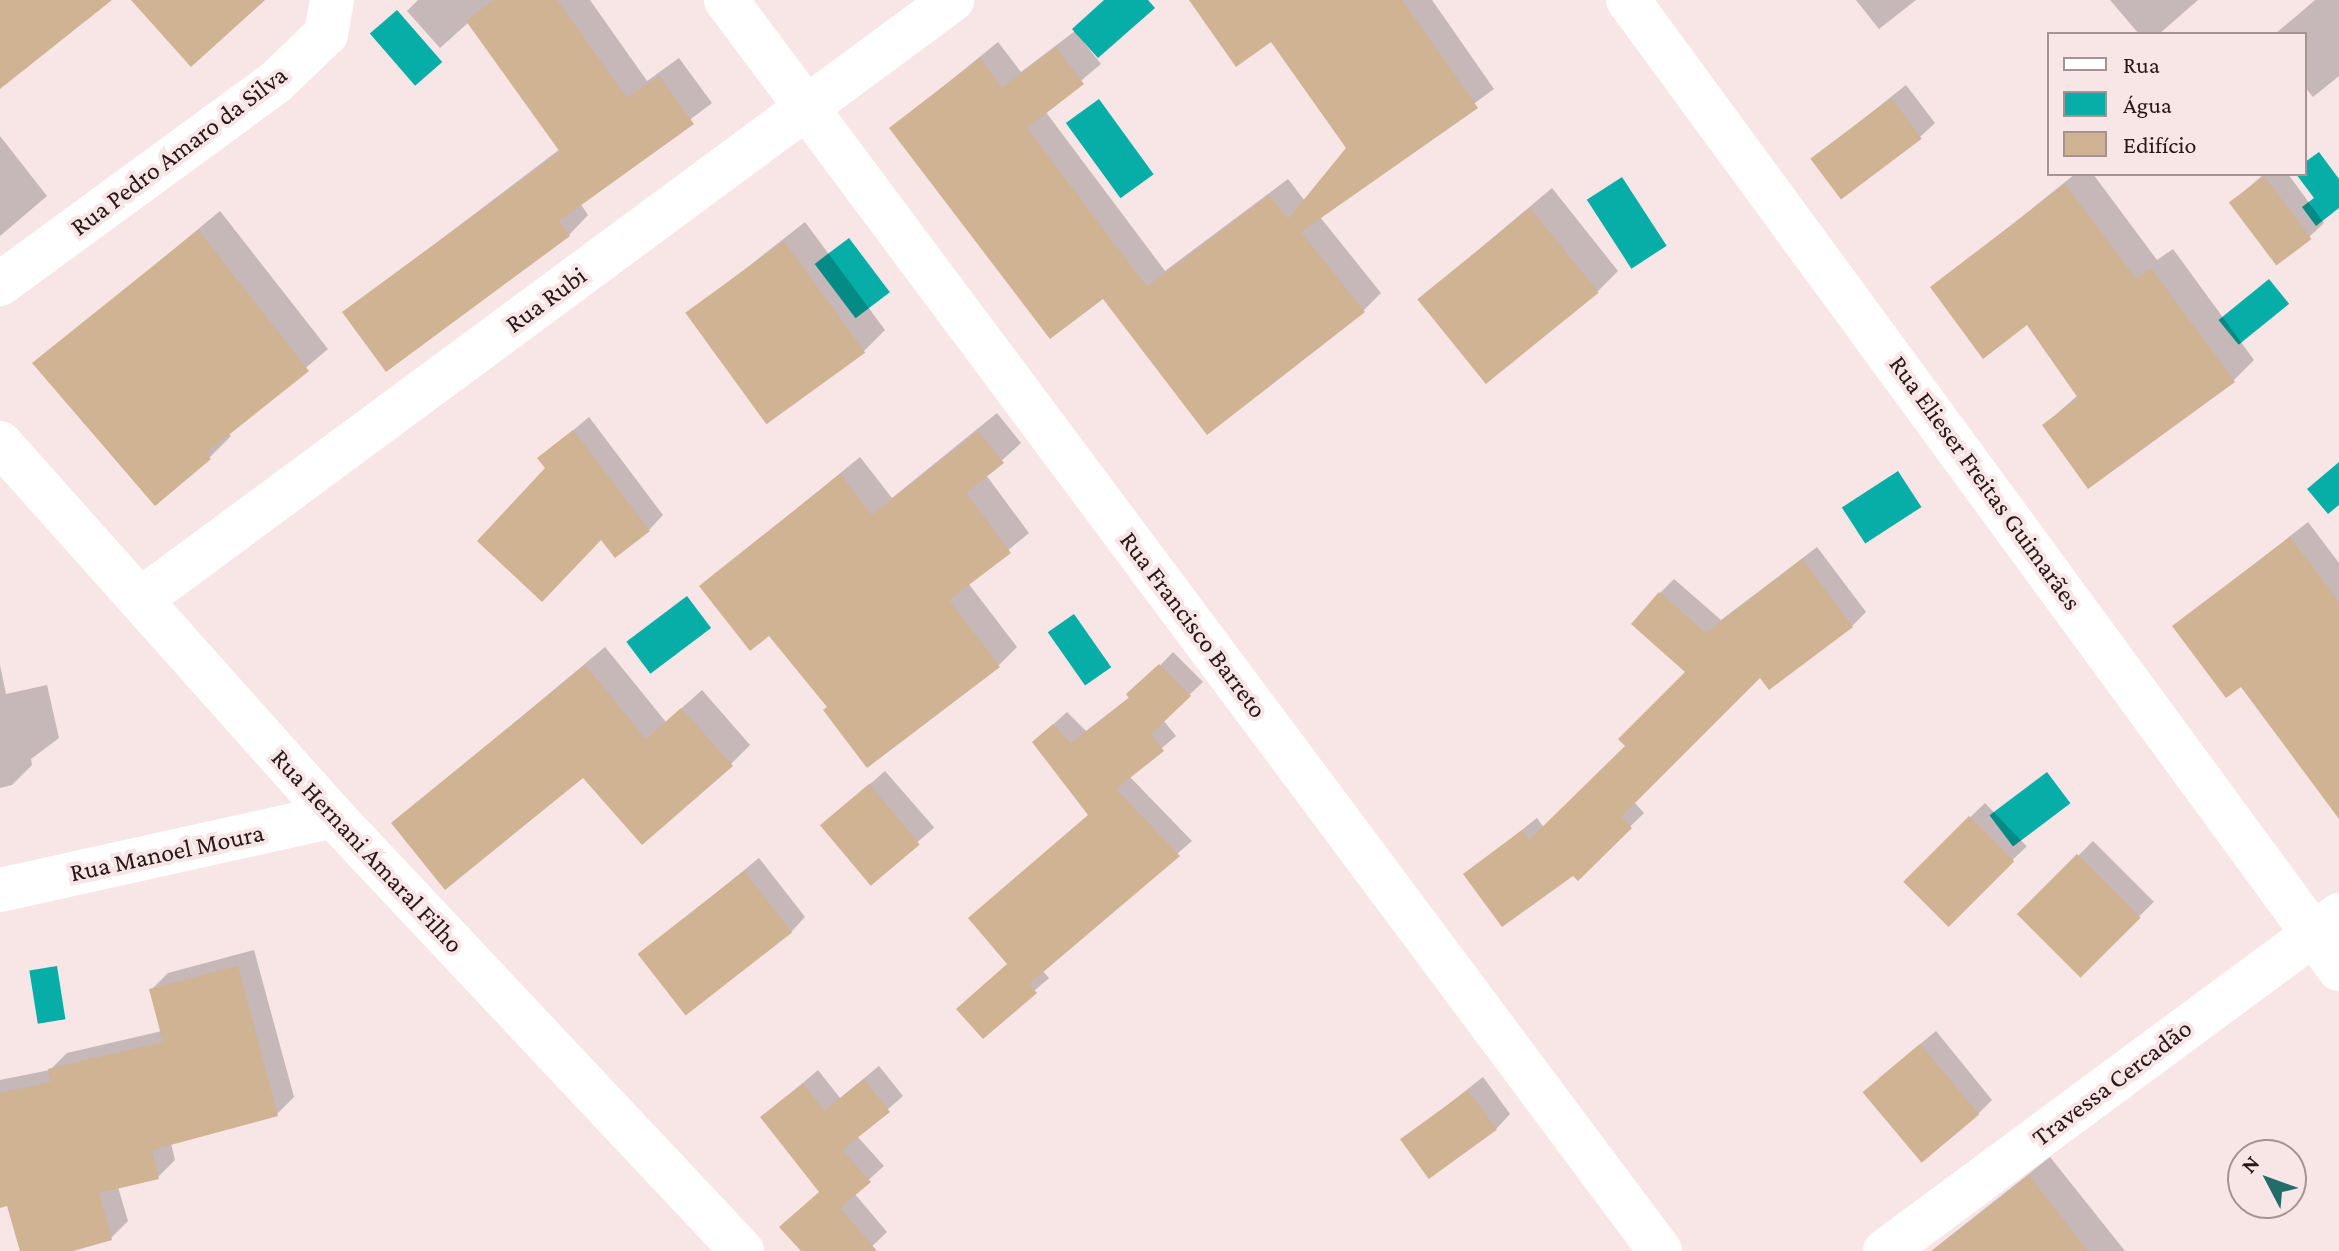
<!DOCTYPE html>
<html>
<head>
<meta charset="utf-8">
<style>
	body { margin:0 }
	#map { position:relative; width:2339px; height:1251px; overflow:hidden; background:#f8e5e6; font-family:"Crimson Pro",serif }
	div>[style] { position:absolute }
	[style*='--x'] { left:calc(var(--x)*1px); top:calc(var(--y)*1px); width:calc(var(--w)*1px); rotate:calc(var(--a)*1deg) }
	.water>* { inset:0; background:#07aea8; transform-origin:0 0 }
	.shadow>* { inset:0; background:#0003; transform-origin:0 0 }
	.building>* { inset:0; background:#cfb392; transform-origin:0 0 }
	.minor>* { height:44px; margin:-22px; padding:0 22px; transform-origin:22px; border-radius:22px; background:#fff }
	.tertiary>* { height:44px; margin:-22px; padding:0 22px; transform-origin:22px; border-radius:22px; background:#fff }
	span { translate:-50% -50%; white-space:nowrap; text-align:center; line-height:1.15; -webkit-text-stroke:8px #f8e5e6; paint-order:stroke }
	.street-label { font-size:26px; color:#28171a }
	.legend { position:absolute; left:2047px; top:32px; width:260px; height:144px; box-sizing:border-box; background:#f8e5e6; border:2px solid #a59394; margin:0; padding:10px 14px; list-style:none; font-size:24px; color:#28171a }
	.legend li { display:flex; align-items:center; gap:16px; height:40px }
	.legend b { width:40px; border:2px solid #a59394 }
	.north { position:absolute; left:2227px; top:1139px; width:80px; height:80px; box-sizing:border-box; background:#f8e5e6; border:2px solid #a59394; border-radius:50%; rotate:311deg; font-size:22px; font-weight:700; line-height:32px; text-align:center; color:#28171a }
	.north::after { content:''; display:block; margin:auto; width:28px; height:36px; background:#226d6a; clip-path:polygon(50% 0,100% 100%,50% 72%,0 100%) }
</style>
</head>
<body>
<div id="map">
	<div class="water">
		<div style="clip-path:polygon(1104px 0,1148px 0,1155px 8px,1098px 58px,1072px 29px)"></div>
		<div style="left:397px;top:10px;width:69px;height:36px;rotate:49deg"></div>
		<div style="left:1099px;top:99px;width:93px;height:41px;rotate:54deg"></div>
		<div style="clip-path:polygon(2319px 152px,2339px 179px,2339px 208px,2316px 226px,2302px 207px,2314px 198px,2296px 174px,2305px 174px,2305px 162px)"></div>
		<div style="left:1622px;top:177px;width:82px;height:42px;rotate:57deg"></div>
		<div style="left:849px;top:238px;width:68px;height:43px;rotate:53deg"></div>
		<div style="left:2269px;top:279px;width:32px;height:65px;rotate:51deg"></div>
		<div style="clip-path:polygon(2339px 462px,2339px 505px,2328px 514px,2307px 489px)"></div>
		<div style="left:1898px;top:471px;width:43px;height:67px;rotate:57deg"></div>
		<div style="left:687px;top:596px;width:40px;height:76px;rotate:53deg"></div>
		<div style="left:1074px;top:614px;width:65px;height:32px;rotate:55deg"></div>
		<div style="left:2047px;top:772px;width:39px;height:72px;rotate:53deg"></div>
		<div style="left:57px;top:966px;width:54px;height:28px;rotate:81deg"></div>
	</div>
	<div class="shadow">
		<div style="clip-path:polygon(418px 0,590px 0,647px 81px,679px 58px,712px 103px,580px 203px,588px 215px,569px 235px,386px 369px,345px 312px,560px 149px,469px 22px,440px 48px,407px 11px)"></div>
		<div style="clip-path:polygon(1189px 0,1432px 0,1494px 89px,1320px 217px,1381px 293px,1363px 311px,1103px 296px,892px 128px,998px 42px,1021px 72px,1075px 31px,1101px 64px,1045px 111px,1165px 271px,1288px 179px,1305px 201px,1348px 148px,1272px 39px)"></div>
		<div style="clip-path:polygon(1856px 0,1916px 0,1879px 29px)"></div>
		<div style="clip-path:polygon(2110px 0,2198px 0,2159px 34px,2139px 34px)"></div>
		<div style="clip-path:polygon(2315px 0,2339px 0,2339px 76px,2313px 97px,2305px 87px,2305px 34px,2275px 34px)"></div>
		<div style="clip-path:polygon(1906px 85px,1935px 123px,1920px 137px,1813px 159px)"></div>
		<div style="clip-path:polygon(0 136px,47px 196px,0 236px)"></div>
		<div style="clip-path:polygon(2075px 174px,2093px 174px,2157px 260px,2173px 249px,2254px 360px,2233px 381px,2044px 425px,2078px 395px,2028px 322px,1933px 288px)"></div>
		<div style="clip-path:polygon(2264px 174px,2288px 174px,2324px 223px,2309px 237px,2232px 202px)"></div>
		<div style="clip-path:polygon(1552px 188px,1618px 271px,1597px 292px,1420px 299px)"></div>
		<div style="clip-path:polygon(220px 211px,328px 349px,228px 433px,231px 436px,210px 457px,155px 504px,35px 364px)"></div>
		<div style="clip-path:polygon(805px 222px,885px 330px,864px 351px,688px 314px)"></div>
		<div style="clip-path:polygon(997px 413px,1021px 443px,986px 475px,1029px 533px,968px 583px,1017px 647px,998px 666px,829px 706px,769px 633px,702px 586px,860px 457px,892px 498px)"></div>
		<div style="clip-path:polygon(589px 417px,663px 515px,649px 530px,540px 458px)"></div>
		<div style="clip-path:polygon(2308px 522px,2339px 563px,2339px 794px,2242px 684px,2175px 626px)"></div>
		<div style="clip-path:polygon(1817px 547px,1866px 612px,1852px 626px,1760px 675px,1634px 802px,1644px 813px,1578px 878px,1573px 873px,1466px 874px,1537px 818px,1544px 828px,1628px 746px,1688px 672px,1660px 593px,1674px 579px,1721px 620px)"></div>
		<div style="clip-path:polygon(605px 647px,666px 722px,702px 690px,750px 745px,731px 764px,583px 775px,394px 823px)"></div>
		<div style="clip-path:polygon(1173px 652px,1203px 682px,1163px 720px,1176px 736px,1129px 776px,1192px 841px,1042px 970px,1049px 978px,983px 1036px,1009px 963px,1090px 814px,1034px 742px,1067px 712px,1086px 731px,1131px 696px)"></div>
		<div style="clip-path:polygon(0 665px,6px 694px,47px 685px,59px 738px,31px 759px,32px 765px,12px 785px,0 788px)"></div>
		<div style="left:885px;top:771px;width:75px;height:82px;rotate:49deg"></div>
		<div style="left:1985px;top:803px;width:60px;height:111px;rotate:46deg"></div>
		<div style="left:2093px;top:841px;width:86px;height:103px;rotate:45deg"></div>
		<div style="clip-path:polygon(759px 858px,805px 917px,791px 932px,641px 954px)"></div>
		<div style="clip-path:polygon(254px 950px,294px 1097px,277px 1114px,171px 1143px,175px 1160px,158px 1177px,118px 1187px,128px 1221px,111px 1238px,65px 1251px,22px 1251px,9px 1204px,0 1206px,0 1080px,50px 1070px,67px 1053px,162px 1031px,151px 990px,168px 973px)"></div>
		<div style="clip-path:polygon(1936px 1031px,1992px 1100px,1978px 1114px,1879px 1078px)"></div>
		<div style="clip-path:polygon(879px 1066px,903px 1096px,857px 1136px,884px 1166px,854px 1193px,887px 1232px,867px 1251px,803px 1251px,821px 1191px,763px 1117px,818px 1070px,840px 1098px)"></div>
		<div style="clip-path:polygon(1483px 1077px,1510px 1114px,1496px 1129px,1403px 1140px)"></div>
		<div style="clip-path:polygon(2050px 1157px,2125px 1251px,1931px 1251px)"></div>
	</div>
	<div class="building">
		<div style="clip-path:polygon(0 0,112px 0,0 89px)"></div>
		<div style="clip-path:polygon(131px 0,265px 0,191px 67px)"></div>
		<div style="clip-path:polygon(494px 0,557px 0,627px 98px,659px 76px,694px 124px,559px 221px,570px 236px,386px 372px,342px 312px,560px 152px,466px 21px)"></div>
		<div style="clip-path:polygon(1189px 0,1402px 0,1478px 108px,1301px 232px,1365px 312px,1207px 435px,1103px 299px,1050px 339px,889px 128px,980px 58px,1002px 88px,1056px 47px,1084px 84px,1027px 128px,1147px 287px,1269px 195px,1288px 219px,1346px 148px,1271px 42px,1236px 67px)"></div>
		<div style="left:1891px;top:98px;width:51px;height:101px;rotate:53deg"></div>
		<div style="left:2264px;top:176px;width:79px;height:44px;rotate:53deg"></div>
		<div style="clip-path:polygon(2065px 184px,2136px 279px,2151px 268px,2235px 382px,2088px 489px,2042px 425px,2078px 398px,2027px 325px,1983px 359px,1930px 287px)"></div>
		<div style="left:1530px;top:208px;width:109px;height:145px;rotate:51deg"></div>
		<div style="clip-path:polygon(198px 230px,309px 371px,206px 453px,211px 459px,155px 506px,32px 363px)"></div>
		<div style="left:784px;top:241px;width:138px;height:122px;rotate:54deg"></div>
		<div style="clip-path:polygon(573px 430px,650px 531px,615px 558px,601px 540px,542px 602px,477px 541px,545px 468px,537px 458px)"></div>
		<div style="clip-path:polygon(978px 431px,1004px 463px,966px 493px,1011px 553px,949px 600px,1000px 667px,867px 768px,823px 710px,827px 707px,769px 636px,750px 651px,699px 586px,840px 474px,872px 515px)"></div>
		<div style="clip-path:polygon(2290px 537px,2339px 602px,2339px 819px,2241px 687px,2226px 698px,2172px 626px)"></div>
		<div style="clip-path:polygon(1802px 559px,1853px 627px,1769px 690px,1760px 678px,1621px 817px,1632px 828px,1578px 881px,1573px 876px,1502px 927px,1463px 874px,1522px 830px,1529px 840px,1625px 746px,1618px 739px,1685px 672px,1631px 624px,1659px 592px,1706px 633px)"></div>
		<div style="clip-path:polygon(1159px 664px,1191px 696px,1151px 734px,1164px 751px,1116px 789px,1180px 856px,1029px 984px,1037px 993px,983px 1039px,956px 1009px,1007px 964px,968px 918px,1088px 815px,1032px 742px,1053px 724px,1071px 743px,1129px 698px,1126px 694px)"></div>
		<div style="clip-path:polygon(585px 665px,646px 739px,681px 708px,733px 766px,642px 845px,583px 778px,445px 890px,391px 823px)"></div>
		<div style="left:869px;top:784px;width:79px;height:64px;rotate:50deg"></div>
		<div style="left:1969px;top:816px;width:64px;height:93px;rotate:45deg"></div>
		<div style="left:2077px;top:854px;width:90px;height:85px;rotate:45deg"></div>
		<div style="left:744px;top:871px;width:78px;height:135px;rotate:52deg"></div>
		<div style="clip-path:polygon(238px 966px,278px 1116px,152px 1150px,159px 1179px,99px 1193px,112px 1240px,73px 1251px,20px 1251px,7px 1206px,0 1208px,0 1093px,51px 1082px,48px 1069px,163px 1042px,149px 989px)"></div>
		<div style="left:1920px;top:1044px;width:92px;height:75px;rotate:50deg"></div>
		<div style="clip-path:polygon(864px 1079px,890px 1112px,842px 1150px,871px 1182px,840px 1208px,877px 1251px,801px 1251px,779px 1227px,819px 1192px,760px 1117px,803px 1083px,824px 1111px)"></div>
		<div style="left:1468px;top:1090px;width:49px;height:84px;rotate:54deg"></div>
		<div style="clip-path:polygon(2029px 1176px,2088px 1251px,1932px 1251px,2005px 1194px)"></div>
	</div>
	<div class="minor">
		<div style="--x:726;--y:0;--w:1561;--a:53.25"></div>
		<div style="--x:0;--y:284;--w:341;--a:-36.2"></div>
		<div style="--x:275;--y:83;--w:71;--a:-43.9"></div>
		<div style="--x:326;--y:34;--w:35;--a:-80"></div>
		<div style="--x:0;--y:443;--w:500;--a:48.24"></div>
		<div style="--x:333;--y:816;--w:597;--a:46.76"></div>
		<div style="--x:140;--y:600;--w:1010;--a:-36.46"></div>
		<div style="--x:0;--y:890;--w:341;--a:-12.5"></div>
		<div style="--x:1885;--y:1251;--w:565;--a:-36.5"></div>
	</div>
	<div class="tertiary">
		<div style="--x:1628;--y:0;--w:1202;--a:53.73"></div>
	</div>
	<div class="street-label">
		<span style="left:179px;top:151px;rotate:-37deg">Rua Pedro Amaro da Silva</span>
		<span style="left:546px;top:300px;rotate:-36deg">Rua Rubi</span>
		<span style="left:1985px;top:483px;rotate:54deg">Rua Elieser Freitas Guimarães</span>
		<span style="left:1193px;top:625px;rotate:53deg">Rua Francisco Barreto</span>
		<span style="left:367px;top:851px;rotate:47deg">Rua Hernani Amaral Filho</span>
		<span style="left:167px;top:853px;rotate:-12deg">Rua Manoel Moura</span>
		<span style="left:2112px;top:1083px;rotate:-37deg">Travessa Cercadão</span>
	</div>
	<ul class="legend">
	<li><b style="height:10px;background:#fff"></b>Rua</li>
	<li><b style="height:22px;background:#07aea8"></b>Água</li>
	<li><b style="height:22px;background:#cfb392"></b>Edifício</li>
	</ul>
	<div class="north">N</div>
</div>
</body>
</html>
